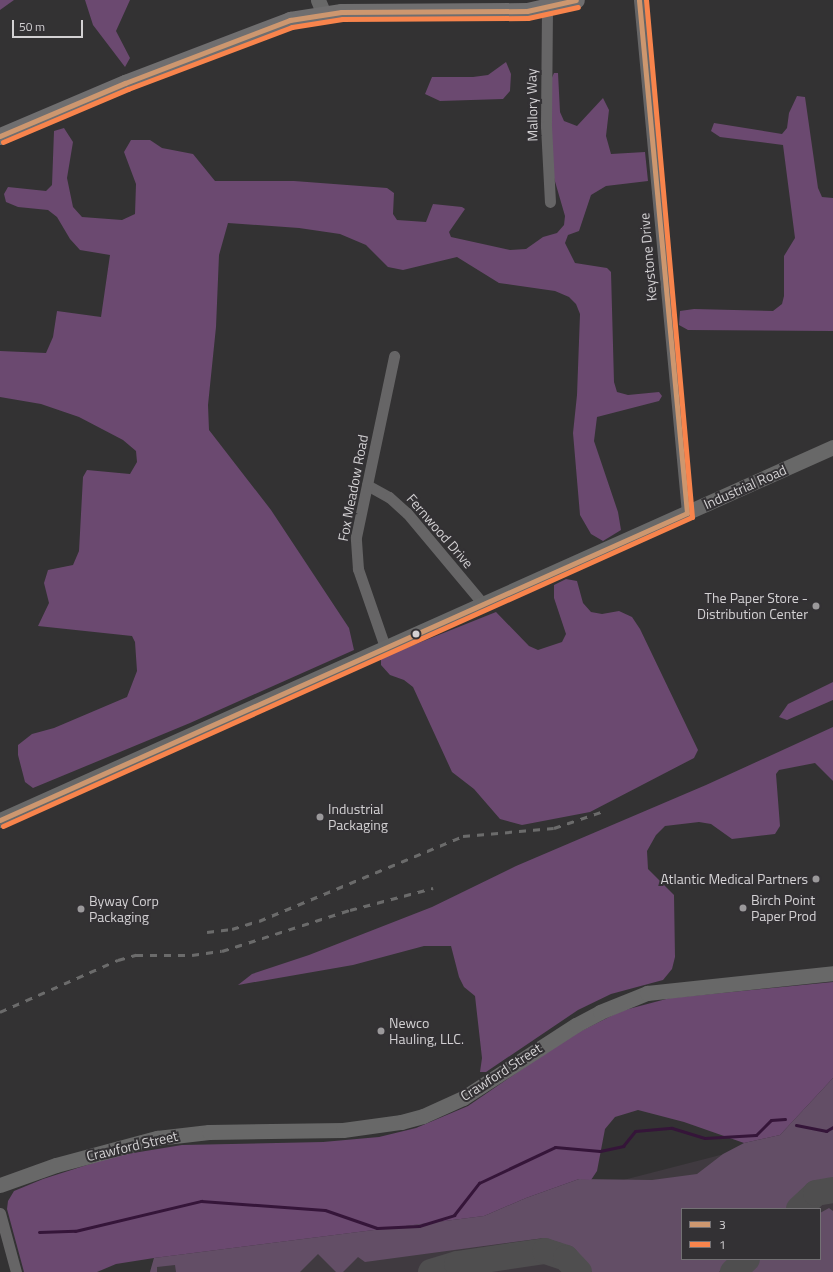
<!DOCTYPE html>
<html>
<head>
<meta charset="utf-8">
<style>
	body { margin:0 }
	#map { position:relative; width:833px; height:1272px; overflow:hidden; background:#333233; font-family:"Titillium Web",sans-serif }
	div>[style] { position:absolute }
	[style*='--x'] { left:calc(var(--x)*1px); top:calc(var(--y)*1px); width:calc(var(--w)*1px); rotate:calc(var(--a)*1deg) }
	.built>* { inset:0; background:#403a40 }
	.green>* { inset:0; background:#634e66 }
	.forest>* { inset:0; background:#6b4970 }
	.stream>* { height:3px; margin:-1.5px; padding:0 1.5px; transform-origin:1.5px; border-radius:1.5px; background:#351539 }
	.taxiway>* { height:26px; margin:-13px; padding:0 13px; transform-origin:13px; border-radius:13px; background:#4f4e4f }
	.street>* { height:11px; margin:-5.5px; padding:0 5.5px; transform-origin:5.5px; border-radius:5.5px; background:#666566 }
	.secondary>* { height:15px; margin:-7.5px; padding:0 7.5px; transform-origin:7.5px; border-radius:7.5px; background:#686868 }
	.primary>* { height:17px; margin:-8.5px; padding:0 8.5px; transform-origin:8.5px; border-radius:8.5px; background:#6f6e6f }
	.rail>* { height:3px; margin-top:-1.5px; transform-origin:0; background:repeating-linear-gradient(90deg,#6b6b6b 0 7px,transparent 0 14px) }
	.bus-1>* { height:5px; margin:-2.5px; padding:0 2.5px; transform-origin:2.5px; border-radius:2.5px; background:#cd976f }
	.bus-2>* { height:5px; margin:-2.5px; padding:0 2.5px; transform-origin:2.5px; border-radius:2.5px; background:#f8844c }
	.dots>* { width:11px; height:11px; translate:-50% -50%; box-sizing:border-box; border:2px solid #333134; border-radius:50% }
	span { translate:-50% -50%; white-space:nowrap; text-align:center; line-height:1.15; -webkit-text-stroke:4px #333134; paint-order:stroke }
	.street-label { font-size:14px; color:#d3d1d3 }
	.poi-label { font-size:14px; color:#d3d1d3 }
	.right { translate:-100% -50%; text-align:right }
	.left { translate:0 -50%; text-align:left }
	.legend { position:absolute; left:681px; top:1208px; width:140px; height:52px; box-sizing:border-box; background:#333134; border:1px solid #737174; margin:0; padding:5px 7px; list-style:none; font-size:12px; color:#d3d1d3 }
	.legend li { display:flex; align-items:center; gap:8px; height:20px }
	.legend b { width:20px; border:1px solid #737174 }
	.scale { position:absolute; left:12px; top:20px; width:71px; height:18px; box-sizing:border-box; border:2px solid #d3d1d3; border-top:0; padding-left:5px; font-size:12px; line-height:14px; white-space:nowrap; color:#d3d1d3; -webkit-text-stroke:3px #333134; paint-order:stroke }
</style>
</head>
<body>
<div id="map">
	<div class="built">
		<div style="clip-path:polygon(evenodd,833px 1126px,833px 1272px,150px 1272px,154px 1258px,484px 1216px,833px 1126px,682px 1209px,820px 1209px,820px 1259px,682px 1259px,682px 1209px)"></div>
	</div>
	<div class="green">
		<div style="clip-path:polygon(833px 1078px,833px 1182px,812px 1186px,786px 1209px,682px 1209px,682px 1259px,733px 1259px,719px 1272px,592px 1272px,561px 1243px,544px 1238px,365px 1262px,358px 1257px,343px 1272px,336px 1272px,318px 1254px,300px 1272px,176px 1272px,175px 1265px,157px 1267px,157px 1272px,150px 1272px,154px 1258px,484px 1216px,526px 1198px,579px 1179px,652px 1180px,697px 1174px,723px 1154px,744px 1143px,780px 1135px)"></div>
		<div style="clip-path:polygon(829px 1208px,833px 1211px,833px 1272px,746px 1272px,760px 1259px,820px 1259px,820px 1213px)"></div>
	</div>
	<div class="forest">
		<div style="clip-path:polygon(0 0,14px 0,0 10px)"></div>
		<div style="clip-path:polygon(85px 0,130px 0,116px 31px,130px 58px,125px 67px,93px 25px)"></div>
		<div style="clip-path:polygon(506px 62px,511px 74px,510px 91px,503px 99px,440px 101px,425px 94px,432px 77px,473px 77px,488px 75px)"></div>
		<div style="clip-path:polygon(554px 73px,558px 73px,560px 112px,564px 121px,577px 126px,603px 98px,609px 110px,606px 136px,611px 154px,645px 152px,648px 181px,606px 186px,591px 195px,579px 231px,568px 235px,565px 243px,575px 263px,607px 268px,611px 272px,614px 382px,617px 392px,628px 395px,659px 392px,662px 396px,659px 401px,597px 417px,594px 441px,618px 512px,621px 530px,603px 541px,591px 534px,580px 515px,573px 433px,577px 395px,580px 314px,576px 304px,569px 297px,555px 291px,499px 283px,457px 257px,403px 270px,388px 267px,366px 245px,340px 234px,299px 228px,228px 223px,219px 255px,216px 327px,208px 405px,209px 430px,271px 510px,349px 628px,354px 650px,190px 723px,33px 788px,25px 782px,18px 755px,18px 745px,32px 734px,54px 728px,127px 697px,137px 671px,135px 642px,132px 636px,38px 626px,49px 603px,44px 583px,48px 570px,73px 565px,79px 551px,83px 477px,87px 470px,130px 474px,137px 462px,136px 451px,123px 440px,79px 417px,41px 404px,0 397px,0 351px,46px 353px,53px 337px,57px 311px,101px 317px,110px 255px,80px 250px,70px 239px,57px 217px,48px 210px,18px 207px,6px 202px,4px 194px,8px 187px,46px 191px,52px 185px,54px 131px,64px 128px,73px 142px,67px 178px,73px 207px,82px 217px,122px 220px,135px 214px,136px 184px,124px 152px,131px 140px,150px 140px,162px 148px,193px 154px,215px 181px,294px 181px,387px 188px,394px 193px,393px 214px,397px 220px,426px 222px,433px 204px,462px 207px,465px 209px,449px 232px,451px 237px,510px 250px,526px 249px,543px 237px,557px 233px,564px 225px,565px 216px,554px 178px,549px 133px,550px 82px)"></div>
		<div style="clip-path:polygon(797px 96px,805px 97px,818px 188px,822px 197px,833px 198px,833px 331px,688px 330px,679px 325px,680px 311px,694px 309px,773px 311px,782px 304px,784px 296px,784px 256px,795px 238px,783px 145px,720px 137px,711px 131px,714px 123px,782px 134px,787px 128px,789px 113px)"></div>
		<div style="clip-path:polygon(566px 579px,577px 581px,583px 603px,591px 612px,602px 614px,619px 611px,632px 617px,640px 629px,698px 750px,694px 758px,590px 812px,522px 825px,500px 819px,474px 789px,452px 772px,413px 687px,404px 680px,390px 675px,381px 665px,381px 658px,496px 612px,529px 646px,538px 650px,562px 642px,566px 634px,554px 598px,554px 585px)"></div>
		<div style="clip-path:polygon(833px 682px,833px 700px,787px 720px,779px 717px,788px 704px)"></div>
		<div style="clip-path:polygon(833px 727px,833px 781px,815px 763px,779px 770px,776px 774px,780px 826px,775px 834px,732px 839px,711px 824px,699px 822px,665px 826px,656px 835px,647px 851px,648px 869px,674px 895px,675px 957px,672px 969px,663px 980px,611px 994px,578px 1010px,486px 1072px,480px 1072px,482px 1058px,475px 996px,464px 987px,459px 977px,451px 946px,424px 946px,353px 965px,238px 985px,252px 974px,309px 955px,432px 907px,516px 866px,706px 785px)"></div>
		<div style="clip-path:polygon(833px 982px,833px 1078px,780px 1135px,744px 1143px,684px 1122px,638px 1110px,615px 1117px,605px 1129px,597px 1171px,591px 1180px,579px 1179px,526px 1198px,484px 1216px,154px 1258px,116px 1264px,97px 1272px,24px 1272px,7px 1209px,8px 1201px,14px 1191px,43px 1179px,115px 1156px,182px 1145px,323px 1142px,379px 1137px,416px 1128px,468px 1106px,569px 1037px,621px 1011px,670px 998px)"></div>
	</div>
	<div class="stream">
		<div style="--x:796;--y:1125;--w:31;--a:11"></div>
		<div style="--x:826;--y:1131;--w:8;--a:-30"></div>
		<div style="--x:39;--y:1232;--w:36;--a:-2"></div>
		<div style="--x:75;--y:1231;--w:130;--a:-13.4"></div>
		<div style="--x:201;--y:1201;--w:124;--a:4.2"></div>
		<div style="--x:325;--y:1210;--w:55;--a:19.1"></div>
		<div style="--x:377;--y:1228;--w:42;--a:-2.7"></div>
		<div style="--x:419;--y:1226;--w:37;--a:-17"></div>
		<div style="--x:454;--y:1215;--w:41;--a:-52"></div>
		<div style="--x:479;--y:1183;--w:84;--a:-25.3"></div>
		<div style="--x:555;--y:1147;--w:45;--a:5.1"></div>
		<div style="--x:600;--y:1151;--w:24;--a:-12"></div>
		<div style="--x:623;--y:1146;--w:19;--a:-51"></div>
		<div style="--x:635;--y:1131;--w:37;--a:-5"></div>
		<div style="--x:672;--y:1128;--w:34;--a:17"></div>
		<div style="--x:705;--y:1138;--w:51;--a:-3.4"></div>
		<div style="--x:756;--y:1135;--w:21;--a:-45"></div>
		<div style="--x:771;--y:1120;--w:14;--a:-4"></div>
	</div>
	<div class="taxiway">
		<div style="--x:799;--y:1209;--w:23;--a:-43"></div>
		<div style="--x:816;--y:1193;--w:17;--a:-10"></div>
		<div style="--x:431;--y:1272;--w:27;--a:-17"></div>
		<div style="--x:457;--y:1264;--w:89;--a:-8.4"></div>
		<div style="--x:545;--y:1251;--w:22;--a:18"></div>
		<div style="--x:566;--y:1258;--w:19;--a:47"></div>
		<div style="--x:733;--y:1272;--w:19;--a:-43"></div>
	</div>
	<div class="street">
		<div style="--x:639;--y:0;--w:515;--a:84.65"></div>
		<div style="--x:547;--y:8;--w:118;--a:90.5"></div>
		<div style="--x:546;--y:126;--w:76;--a:87"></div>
		<div style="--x:367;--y:485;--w:25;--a:29"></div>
		<div style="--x:389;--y:497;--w:24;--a:42"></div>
		<div style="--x:407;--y:513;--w:120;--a:50.1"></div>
		<div style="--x:385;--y:647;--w:83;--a:-109.1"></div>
		<div style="--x:358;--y:569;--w:32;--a:-94"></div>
		<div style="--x:356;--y:537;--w:185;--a:-78.1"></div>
		<div style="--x:0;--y:1213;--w:61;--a:74.8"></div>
	</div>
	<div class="secondary">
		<div style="--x:318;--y:0;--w:15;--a:67"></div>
		<div style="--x:0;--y:820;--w:913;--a:-24.12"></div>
		<div style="--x:0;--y:1185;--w:59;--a:-19.7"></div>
		<div style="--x:56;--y:1165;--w:105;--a:-15"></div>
		<div style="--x:157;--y:1138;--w:52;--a:-6.6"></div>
		<div style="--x:209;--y:1132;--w:134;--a:-0.9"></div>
		<div style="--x:343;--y:1130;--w:59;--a:-7.9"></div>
		<div style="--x:401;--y:1122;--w:23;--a:-15"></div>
		<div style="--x:423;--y:1116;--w:44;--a:-24.2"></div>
		<div style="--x:463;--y:1098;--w:135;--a:-32.9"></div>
		<div style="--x:576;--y:1025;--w:27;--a:-28"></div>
		<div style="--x:600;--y:1012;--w:51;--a:-22"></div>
		<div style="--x:647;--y:993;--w:187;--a:-6.1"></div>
	</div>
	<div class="primary">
		<div style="--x:0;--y:136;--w:136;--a:-23"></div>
		<div style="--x:125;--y:83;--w:177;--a:-20.9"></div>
		<div style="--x:290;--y:20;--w:52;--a:-8.9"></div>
		<div style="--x:341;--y:12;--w:186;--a:-0.3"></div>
		<div style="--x:527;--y:11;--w:50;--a:-12.7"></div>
	</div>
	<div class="rail">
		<div style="--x:207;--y:932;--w:25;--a:-7"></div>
		<div style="--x:232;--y:929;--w:28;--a:-17"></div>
		<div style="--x:259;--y:921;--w:221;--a:-22.6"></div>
		<div style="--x:463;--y:836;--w:91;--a:-5"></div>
		<div style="--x:554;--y:828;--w:53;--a:-18.8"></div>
		<div style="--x:0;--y:1012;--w:129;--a:-23.8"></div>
		<div style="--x:118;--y:960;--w:19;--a:-16"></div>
		<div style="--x:136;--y:955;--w:56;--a:0"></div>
		<div style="--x:192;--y:955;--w:30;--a:-8"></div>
		<div style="--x:222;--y:951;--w:134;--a:-17.8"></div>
		<div style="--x:350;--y:910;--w:86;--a:-14.8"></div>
	</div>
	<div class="bus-1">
		<div style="--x:0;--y:136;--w:136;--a:-23"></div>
		<div style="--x:125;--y:83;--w:177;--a:-20.9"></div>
		<div style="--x:290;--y:20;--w:52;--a:-8.9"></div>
		<div style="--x:341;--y:12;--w:186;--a:-0.3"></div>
		<div style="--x:527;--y:11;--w:50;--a:-12.7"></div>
		<div style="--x:0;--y:820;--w:752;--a:-24.08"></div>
		<div style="--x:687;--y:513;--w:515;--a:-95.35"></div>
	</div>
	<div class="bus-2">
		<div style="--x:3;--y:142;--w:136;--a:-23"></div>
		<div style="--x:128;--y:89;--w:175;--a:-20.7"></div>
		<div style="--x:292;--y:27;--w:51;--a:-9.1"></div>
		<div style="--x:342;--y:19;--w:186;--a:-0.3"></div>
		<div style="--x:528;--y:18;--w:51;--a:-12.4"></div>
		<div style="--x:3;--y:826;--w:755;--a:-24.16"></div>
		<div style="--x:692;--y:517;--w:519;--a:-95.08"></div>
	</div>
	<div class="dots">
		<div style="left:816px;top:606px;background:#9b999b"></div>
		<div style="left:416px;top:634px;background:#d3d1d3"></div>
		<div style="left:320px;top:817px;background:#9b999b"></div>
		<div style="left:816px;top:879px;background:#9b999b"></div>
		<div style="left:743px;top:908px;background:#9b999b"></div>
		<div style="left:81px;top:909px;background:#9b999b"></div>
		<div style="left:381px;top:1031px;background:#9b999b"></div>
	</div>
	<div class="street-label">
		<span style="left:532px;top:105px;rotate:-91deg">Mallory Way</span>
		<span style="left:648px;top:257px;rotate:-95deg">Keystone Drive</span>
		<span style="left:745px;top:487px;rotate:-24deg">Industrial Road</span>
		<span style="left:353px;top:488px;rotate:-79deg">Fox Meadow Road</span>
		<span style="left:440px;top:531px;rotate:49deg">Fernwood Drive</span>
		<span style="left:501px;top:1072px;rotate:-33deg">Crawford Street</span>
		<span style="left:132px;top:1146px;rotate:-13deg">Crawford Street</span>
	</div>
	<div class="poi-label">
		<span class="right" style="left:808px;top:606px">The Paper Store -<br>Distribution Center</span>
		<span class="left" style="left:328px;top:817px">Industrial<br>Packaging</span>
		<span class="right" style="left:808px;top:879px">Atlantic Medical Partners</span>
		<span class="left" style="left:751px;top:908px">Birch Point<br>Paper Prod</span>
		<span class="left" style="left:89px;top:909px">Byway Corp<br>Packaging</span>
		<span class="left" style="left:389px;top:1031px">Newco<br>Hauling, LLC.</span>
	</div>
	<ul class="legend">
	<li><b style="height:5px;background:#cd976f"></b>3</li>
	<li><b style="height:5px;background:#f8844c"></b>1</li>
	</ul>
	<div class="scale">50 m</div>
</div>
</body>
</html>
